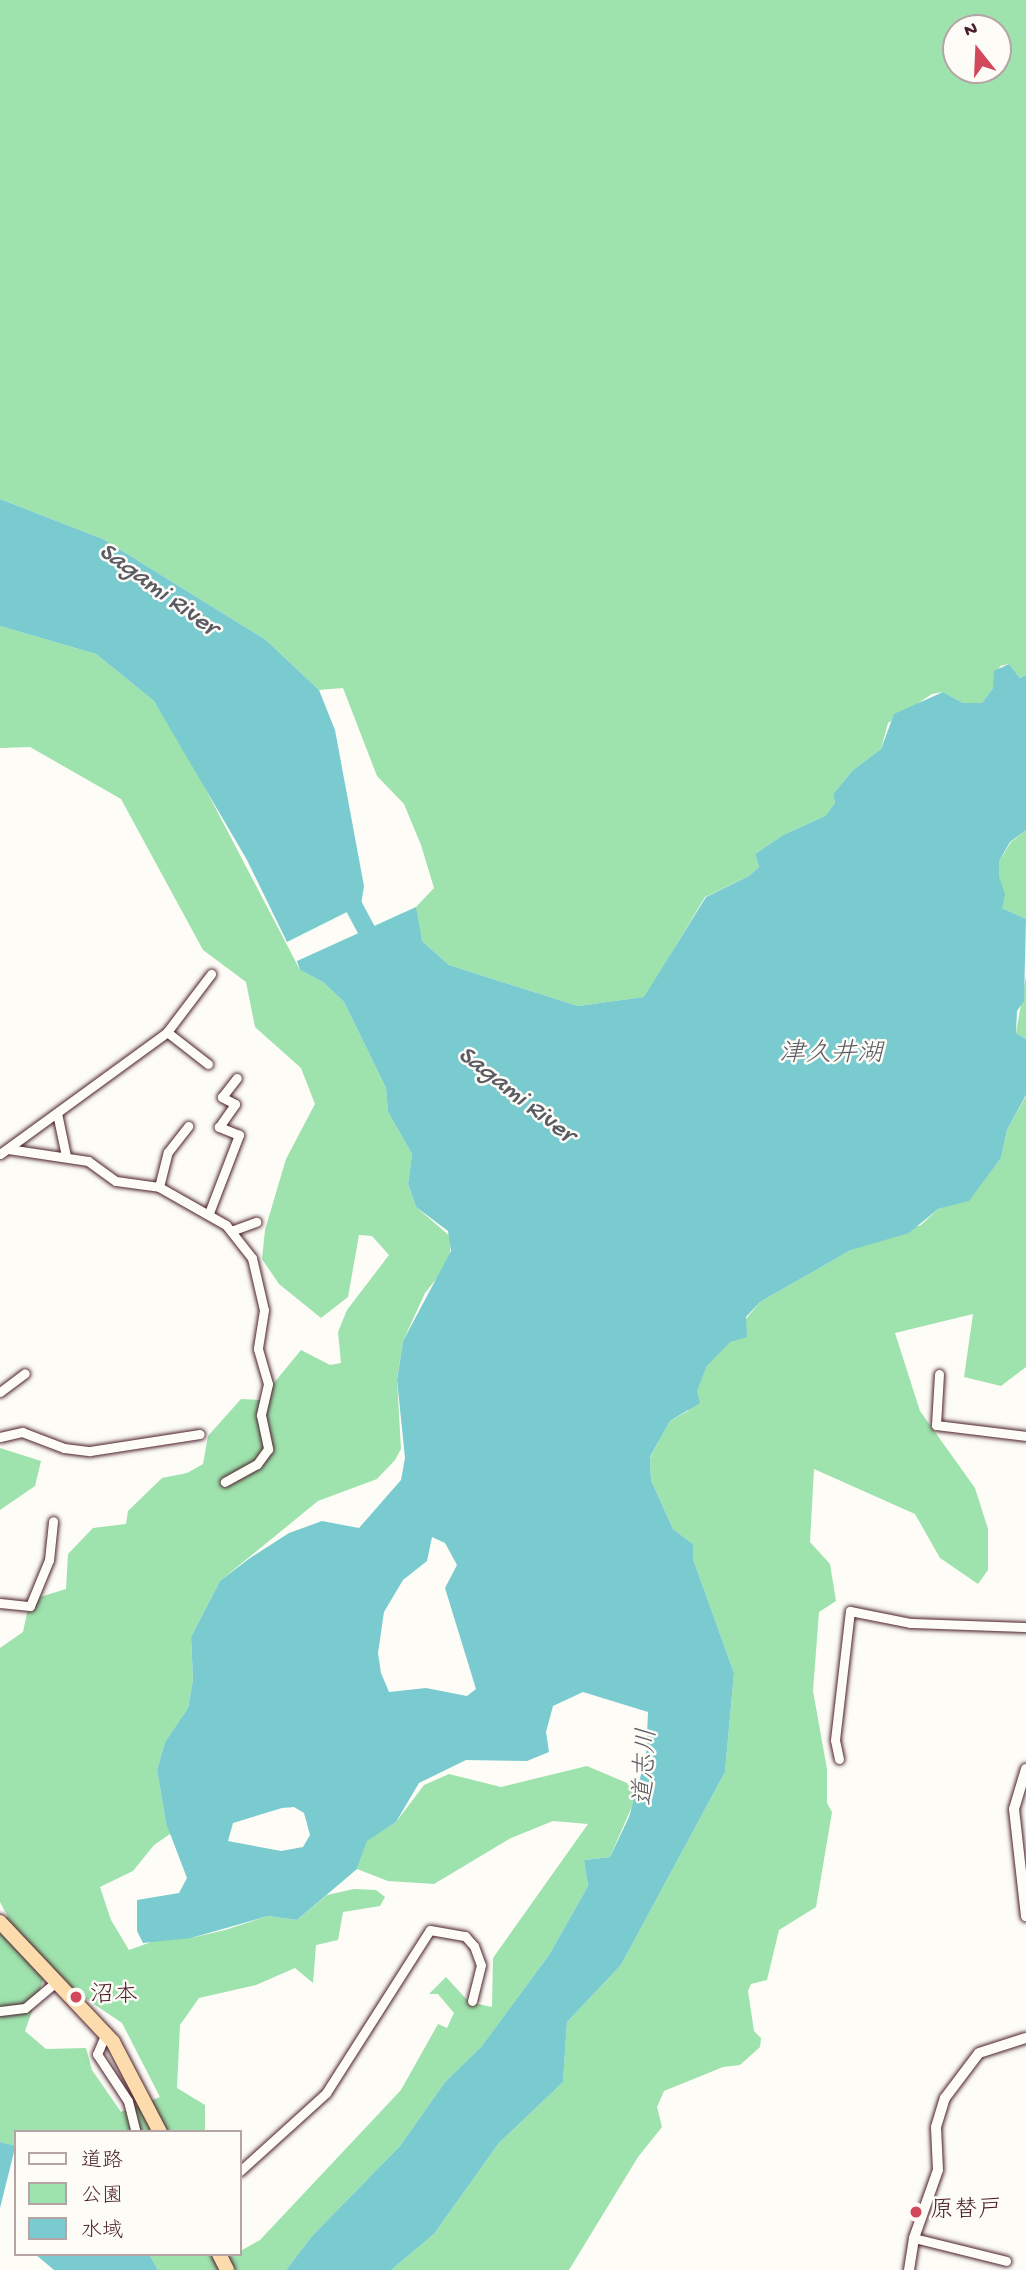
<!DOCTYPE html>
<html>
<head>
<meta charset="utf-8">
<style>
	body { margin:0 }
	#map { position:relative; width:1026px; height:2270px; overflow:hidden; background:#fdfcf7; font-family:"Gochi Hand","Klee One",sans-serif }
	div>[style] { position:absolute }
	[style*='--x'] { left:calc(var(--x)*1px); top:calc(var(--y)*1px); width:calc(var(--w)*1px); rotate:calc(var(--a)*1deg) }
	.green>* { inset:0; background:#9ee2ad }
	.water>* { inset:0; background:#7acbcf; transform-origin:0 0 }
	.river>* { height:18px; margin:-9px; padding:0 9px; transform-origin:9px; border-radius:9px; background:#7acbcf }
	.roads { filter:drop-shadow(0 0 2px #4a1f2b) drop-shadow(0 0 2px #4a1f2b) }
	.minor>* { height:9px; margin:-4.5px; padding:0 4.5px; transform-origin:4.5px; border-radius:4.5px; background:#fdfcf7 }
	.tertiary>* { height:10px; margin:-5px; padding:0 5px; transform-origin:5px; border-radius:5px; background:#fdfcf7 }
	.trunk>* { height:14px; margin:-7px; padding:0 7px; transform-origin:7px; border-radius:7px; background:#fcdcac }
	.dots>* { width:19px; height:19px; translate:-50% -50%; box-sizing:border-box; border:4px solid #fdfcf7; border-radius:50% }
	span { translate:-50% -50%; white-space:nowrap; text-align:center; line-height:1.15; -webkit-text-stroke:5px #fdfcf7; paint-order:stroke }
	.poi-label { font-size:24px; color:#4a1f2b }
	.left { translate:0 -50%; text-align:left }
	.water-label { font-size:26px; color:#5b5b64; font-style:italic }
	.legend { position:absolute; left:14px; top:2130px; width:228px; height:126px; box-sizing:border-box; background:#fdfcf7; border:2px solid #b5a4a5; margin:0; padding:9px 12px; list-style:none; font-size:21px; color:#4a1f2b }
	.legend li { display:flex; align-items:center; gap:14px; height:35px }
	.legend b { width:35px; border:2px solid #b5a4a5 }
	.north { position:absolute; left:942px; top:14px; width:70px; height:70px; box-sizing:border-box; background:#fdfcf7; border:2px solid #b5a4a5; border-radius:50%; rotate:342deg; font-size:19px; font-weight:700; line-height:28px; text-align:center; color:#4a1f2b }
	.north::after { content:''; display:block; margin:auto; width:24px; height:32px; background:#d1495b; clip-path:polygon(50% 0,100% 100%,50% 72%,0 100%) }
</style>
</head>
<body>
<div id="map">
	<div class="green">
		<div style="clip-path:polygon(evenodd,0 0,1026px 0,1026px 675px,1020px 678px,1009px 664px,1000px 666px,993px 688px,982px 703px,963px 703px,943px 692px,932px 694px,888px 723px,881px 749px,853px 770px,833px 794px,835px 803px,825px 816px,783px 835px,755px 854px,759px 867px,749px 876px,705px 897px,645px 997px,578px 1006px,449px 965px,422px 941px,417px 923px,416px 907px,434px 888px,421px 845px,404px 804px,377px 776px,343px 688px,319px 690px,266px 640px,103px 539px,0 499px,0 0,956px 28px,998px 28px,998px 70px,956px 70px,956px 28px)"></div>
		<div style="clip-path:polygon(evenodd,0 626px,96px 654px,154px 701px,192px 763px,300px 970px,323px 982px,344px 1002px,386px 1088px,388px 1112px,412px 1154px,408px 1184px,416px 1207px,451px 1237px,449px 1263px,425px 1293px,403px 1341px,397px 1379px,401px 1449px,395px 1460px,377px 1479px,318px 1501px,220px 1581px,191px 1637px,193px 1680px,188px 1708px,165px 1742px,157px 1770px,166px 1823px,173px 1832px,154px 1845px,133px 1871px,100px 1887px,111px 1920px,129px 1950px,162px 1938px,191px 1938px,225px 1930px,268px 1916px,297px 1920px,327px 1895px,354px 1889px,376px 1890px,385px 1897px,380px 1906px,343px 1912px,338px 1940px,316px 1945px,313px 1983px,295px 1968px,256px 1985px,199px 1998px,180px 2025px,177px 2088px,205px 2105px,205px 2132px,16px 2132px,16px 2146px,0 2142px,0 1918px,8px 1917px,0 1902px,0 1648px,23px 1632px,27px 1613px,40px 1597px,66px 1589px,68px 1554px,93px 1528px,126px 1524px,128px 1511px,162px 1478px,187px 1473px,203px 1464px,208px 1436px,241px 1399px,260px 1400px,301px 1350px,330px 1365px,341px 1363px,338px 1332px,347px 1310px,389px 1255px,372px 1236px,359px 1235px,348px 1297px,321px 1318px,279px 1284px,262px 1259px,265px 1230px,286px 1159px,315px 1104px,301px 1068px,255px 1027px,246px 982px,203px 950px,121px 799px,30px 747px,0 748px,0 626px,46px 1972px,122px 2023px,160px 2097px,121px 2112px,92px 2070px,86px 2048px,46px 2049px,25px 2031px,46px 1972px)"></div>
		<div style="clip-path:polygon(1026px 830px,1026px 919px,1002px 908px,999px 877px,999px 861px,1011px 842px)"></div>
		<div style="clip-path:polygon(1026px 976px,1026px 1039px,1016px 1033px)"></div>
		<div style="clip-path:polygon(1026px 1096px,1026px 1367px,1001px 1386px,964px 1377px,973px 1314px,895px 1333px,920px 1411px,975px 1488px,988px 1529px,988px 1570px,978px 1584px,940px 1558px,915px 1514px,814px 1469px,810px 1542px,830px 1564px,836px 1601px,819px 1612px,813px 1691px,827px 1769px,827px 1803px,832px 1812px,816px 1907px,779px 1930px,767px 1980px,751px 1984px,748px 1991px,754px 2031px,761px 2038px,760px 2047px,740px 2065px,723px 2067px,664px 2091px,657px 2107px,662px 2127px,638px 2157px,569px 2270px,391px 2270px,434px 2234px,499px 2143px,563px 2082px,567px 2022px,621px 1965px,725px 1772px,734px 1673px,693px 1559px,693px 1544px,673px 1529px,651px 1480px,650px 1458px,660px 1439px,670px 1421px,688px 1411px,707px 1366px,760px 1302px,851px 1250px,921px 1225px,938px 1209px,969px 1200px,1001px 1158px,1007px 1130px)"></div>
		<div style="clip-path:polygon(0 1448px,41px 1461px,35px 1486px,0 1510px)"></div>
		<div style="clip-path:polygon(587px 1766px,627px 1783px,636px 1797px,610px 1857px,584px 1860px,588px 1886px,549px 1955px,481px 2047px,445px 2082px,400px 2146px,312px 2236px,286px 2270px,158px 2270px,149px 2254px,223px 2254px,226px 2259px,260px 2240px,401px 2090px,438px 2024px,447px 2028px,454px 2013px,438px 1994px,429px 1994px,446px 1977px,469px 2002px,492px 2007px,493px 1958px,588px 1824px,553px 1821px,511px 1838px,434px 1884px,388px 1881px,357px 1869px,367px 1840px,396px 1822px,424px 1785px,449px 1774px,501px 1787px)"></div>
	</div>
	<div class="water">
		<div style="clip-path:polygon(0 499px,103px 539px,266px 640px,319px 690px,335px 730px,364px 886px,361px 905px,287px 942px,247px 860px,154px 701px,96px 654px,0 626px)"></div>
		<div style="clip-path:polygon(evenodd,1009px 664px,1020px 678px,1026px 675px,1026px 830px,1010px 842px,999px 861px,999px 877px,1005px 894px,1002px 908px,1026px 919px,1024px 1001px,1017px 1011px,1016px 1033px,1026px 1039px,1026px 1095px,1007px 1130px,1001px 1158px,969px 1201px,938px 1209px,909px 1233px,851px 1250px,760px 1302px,746px 1317px,747px 1337px,730px 1342px,707px 1366px,697px 1391px,700px 1403px,670px 1421px,650px 1457px,651px 1480px,673px 1529px,693px 1544px,693px 1559px,734px 1673px,725px 1772px,621px 1965px,567px 2022px,563px 2082px,499px 2143px,434px 2234px,391px 2270px,286px 2270px,312px 2236px,400px 2146px,445px 2082px,481px 2047px,549px 1955px,588px 1886px,584px 1860px,610px 1857px,629px 1817px,646px 1757px,648px 1712px,583px 1692px,553px 1706px,546px 1732px,549px 1752px,527px 1761px,466px 1760px,419px 1783px,396px 1822px,367px 1841px,357px 1869px,297px 1920px,268px 1916px,191px 1938px,143px 1943px,137px 1931px,137px 1900px,179px 1893px,187px 1878px,166px 1823px,157px 1770px,165px 1742px,188px 1708px,193px 1680px,191px 1637px,220px 1581px,250px 1558px,289px 1533px,322px 1521px,359px 1528px,401px 1480px,405px 1458px,397px 1380px,403px 1341px,451px 1251px,448px 1231px,416px 1207px,408px 1184px,412px 1154px,388px 1112px,386px 1088px,344px 1002px,323px 982px,300px 970px,297px 961px,416px 907px,422px 941px,449px 965px,578px 1006px,644px 997px,706px 897px,749px 876px,759px 867px,755px 854px,783px 835px,825px 816px,835px 803px,833px 794px,853px 770px,881px 749px,894px 714px,943px 692px,963px 703px,982px 703px,993px 688px,994px 671px,1009px 664px,432px 1537px,445px 1543px,457px 1565px,445px 1588px,476px 1689px,467px 1696px,426px 1688px,389px 1692px,381px 1673px,378px 1653px,384px 1612px,403px 1580px,427px 1561px,432px 1537px,1009px 664px,282px 1808px,294px 1807px,304px 1813px,310px 1835px,303px 1847px,281px 1851px,228px 1841px,233px 1823px,282px 1808px)"></div>
		<div style="left:0;top:2142px;width:16px;height:93px;rotate:14deg"></div>
		<div style="clip-path:polygon(35px 2254px,149px 2254px,158px 2270px,54px 2270px)"></div>
	</div>
	<div class="river">
		<div style="--x:344;--y:888;--w:66;--a:61.9"></div>
	</div>
	<div class="roads">
		<div class="minor">
			<div style="--x:167;--y:1032;--w:52;--a:38"></div>
			<div style="--x:57;--y:1113;--w:44;--a:78.2"></div>
			<div style="--x:8;--y:1149;--w:81;--a:8.5"></div>
			<div style="--x:88;--y:1161;--w:34;--a:36"></div>
			<div style="--x:116;--y:1181;--w:43;--a:7.9"></div>
			<div style="--x:159;--y:1187;--w:77;--a:29.6"></div>
			<div style="--x:226;--y:1225;--w:42;--a:51.8"></div>
			<div style="--x:252;--y:1258;--w:53;--a:77"></div>
			<div style="--x:264;--y:1310;--w:39;--a:99"></div>
			<div style="--x:258;--y:1349;--w:36;--a:74"></div>
			<div style="--x:268;--y:1384;--w:32;--a:103"></div>
			<div style="--x:261;--y:1415;--w:35;--a:78"></div>
			<div style="--x:268;--y:1449;--w:19;--a:126"></div>
			<div style="--x:257;--y:1464;--w:37;--a:151"></div>
			<div style="--x:0;--y:1154;--w:207;--a:-36.1"></div>
			<div style="--x:167;--y:1032;--w:73;--a:-52.8"></div>
			<div style="--x:159;--y:1187;--w:36;--a:-76"></div>
			<div style="--x:168;--y:1152;--w:33;--a:-52"></div>
			<div style="--x:209;--y:1213;--w:84;--a:-69"></div>
			<div style="--x:239;--y:1135;--w:22;--a:-158"></div>
			<div style="--x:219;--y:1127;--w:28;--a:-55"></div>
			<div style="--x:235;--y:1104;--w:15;--a:-152"></div>
			<div style="--x:222;--y:1097;--w:24;--a:-52"></div>
			<div style="--x:231;--y:1231;--w:27;--a:-20"></div>
			<div style="--x:939;--y:1374;--w:51;--a:93.4"></div>
			<div style="--x:936;--y:1425;--w:91;--a:7"></div>
			<div style="--x:0;--y:1392;--w:31;--a:-37"></div>
			<div style="--x:0;--y:1437;--w:23;--a:-13"></div>
			<div style="--x:22;--y:1432;--w:45;--a:20.9"></div>
			<div style="--x:64;--y:1448;--w:26;--a:7"></div>
			<div style="--x:90;--y:1451;--w:111;--a:-8.8"></div>
			<div style="--x:0;--y:1603;--w:30;--a:6"></div>
			<div style="--x:30;--y:1606;--w:50;--a:-67.6"></div>
			<div style="--x:49;--y:1560;--w:39;--a:-84"></div>
			<div style="--x:839;--y:1759;--w:19;--a:-102"></div>
			<div style="--x:835;--y:1740;--w:130;--a:-83.4"></div>
			<div style="--x:850;--y:1611;--w:61;--a:11.3"></div>
			<div style="--x:910;--y:1623;--w:116;--a:2"></div>
			<div style="--x:0;--y:2011;--w:25;--a:-7"></div>
			<div style="--x:25;--y:2008;--w:40;--a:-40"></div>
			<div style="--x:106;--y:2033;--w:23;--a:113"></div>
			<div style="--x:97;--y:2054;--w:56;--a:56.6"></div>
			<div style="--x:128;--y:2101;--w:32;--a:76"></div>
			<div style="--x:240;--y:2171;--w:116;--a:-42.2"></div>
			<div style="--x:326;--y:2093;--w:193;--a:-57.5"></div>
			<div style="--x:430;--y:1930;--w:36;--a:10"></div>
			<div style="--x:465;--y:1936;--w:13;--a:48"></div>
			<div style="--x:474;--y:1946;--w:20;--a:70"></div>
			<div style="--x:481;--y:1965;--w:37;--a:104"></div>
			<div style="--x:914;--y:2238;--w:95;--a:14"></div>
		</div>
		<div class="tertiary">
			<div style="--x:1026;--y:1769;--w:42;--a:106.7"></div>
			<div style="--x:1014;--y:1809;--w:108;--a:83.6"></div>
			<div style="--x:909;--y:2270;--w:32;--a:-81"></div>
			<div style="--x:914;--y:2238;--w:72;--a:-70.6"></div>
			<div style="--x:938;--y:2170;--w:43;--a:-92.7"></div>
			<div style="--x:936;--y:2127;--w:30;--a:-73"></div>
			<div style="--x:945;--y:2098;--w:56;--a:-52.9"></div>
			<div style="--x:979;--y:2053;--w:49;--a:-17.7"></div>
		</div>
		<div class="trunk">
			<div style="--x:0;--y:1922;--w:165;--a:46.7"></div>
			<div style="--x:113;--y:2042;--w:102;--a:62.4"></div>
			<div style="--x:219;--y:2254;--w:18;--a:63"></div>
		</div>
	</div>
	<div class="dots">
		<div style="left:76px;top:1997px;background:#d1495b"></div>
		<div style="left:916px;top:2212px;background:#d1495b"></div>
	</div>
	<div class="poi-label">
		<span class="left" style="left:90px;top:1997px">沼本</span>
		<span class="left" style="left:930px;top:2212px">原替戸</span>
	</div>
	<div class="water-label">
		<span style="left:157px;top:591px;rotate:36deg">Sagami River</span>
		<span style="left:831px;top:1056px">津久井湖</span>
		<span style="left:515px;top:1096px;rotate:38deg">Sagami River</span>
		<span style="left:648px;top:1767px;rotate:-87deg">道志川</span>
	</div>
	<ul class="legend">
	<li><b style="height:9px;background:#fdfcf7"></b>道路</li>
	<li><b style="height:19px;background:#9ee2ad"></b>公園</li>
	<li><b style="height:19px;background:#7acbcf"></b>水域</li>
	</ul>
	<div class="north">N</div>
</div>
</body>
</html>
